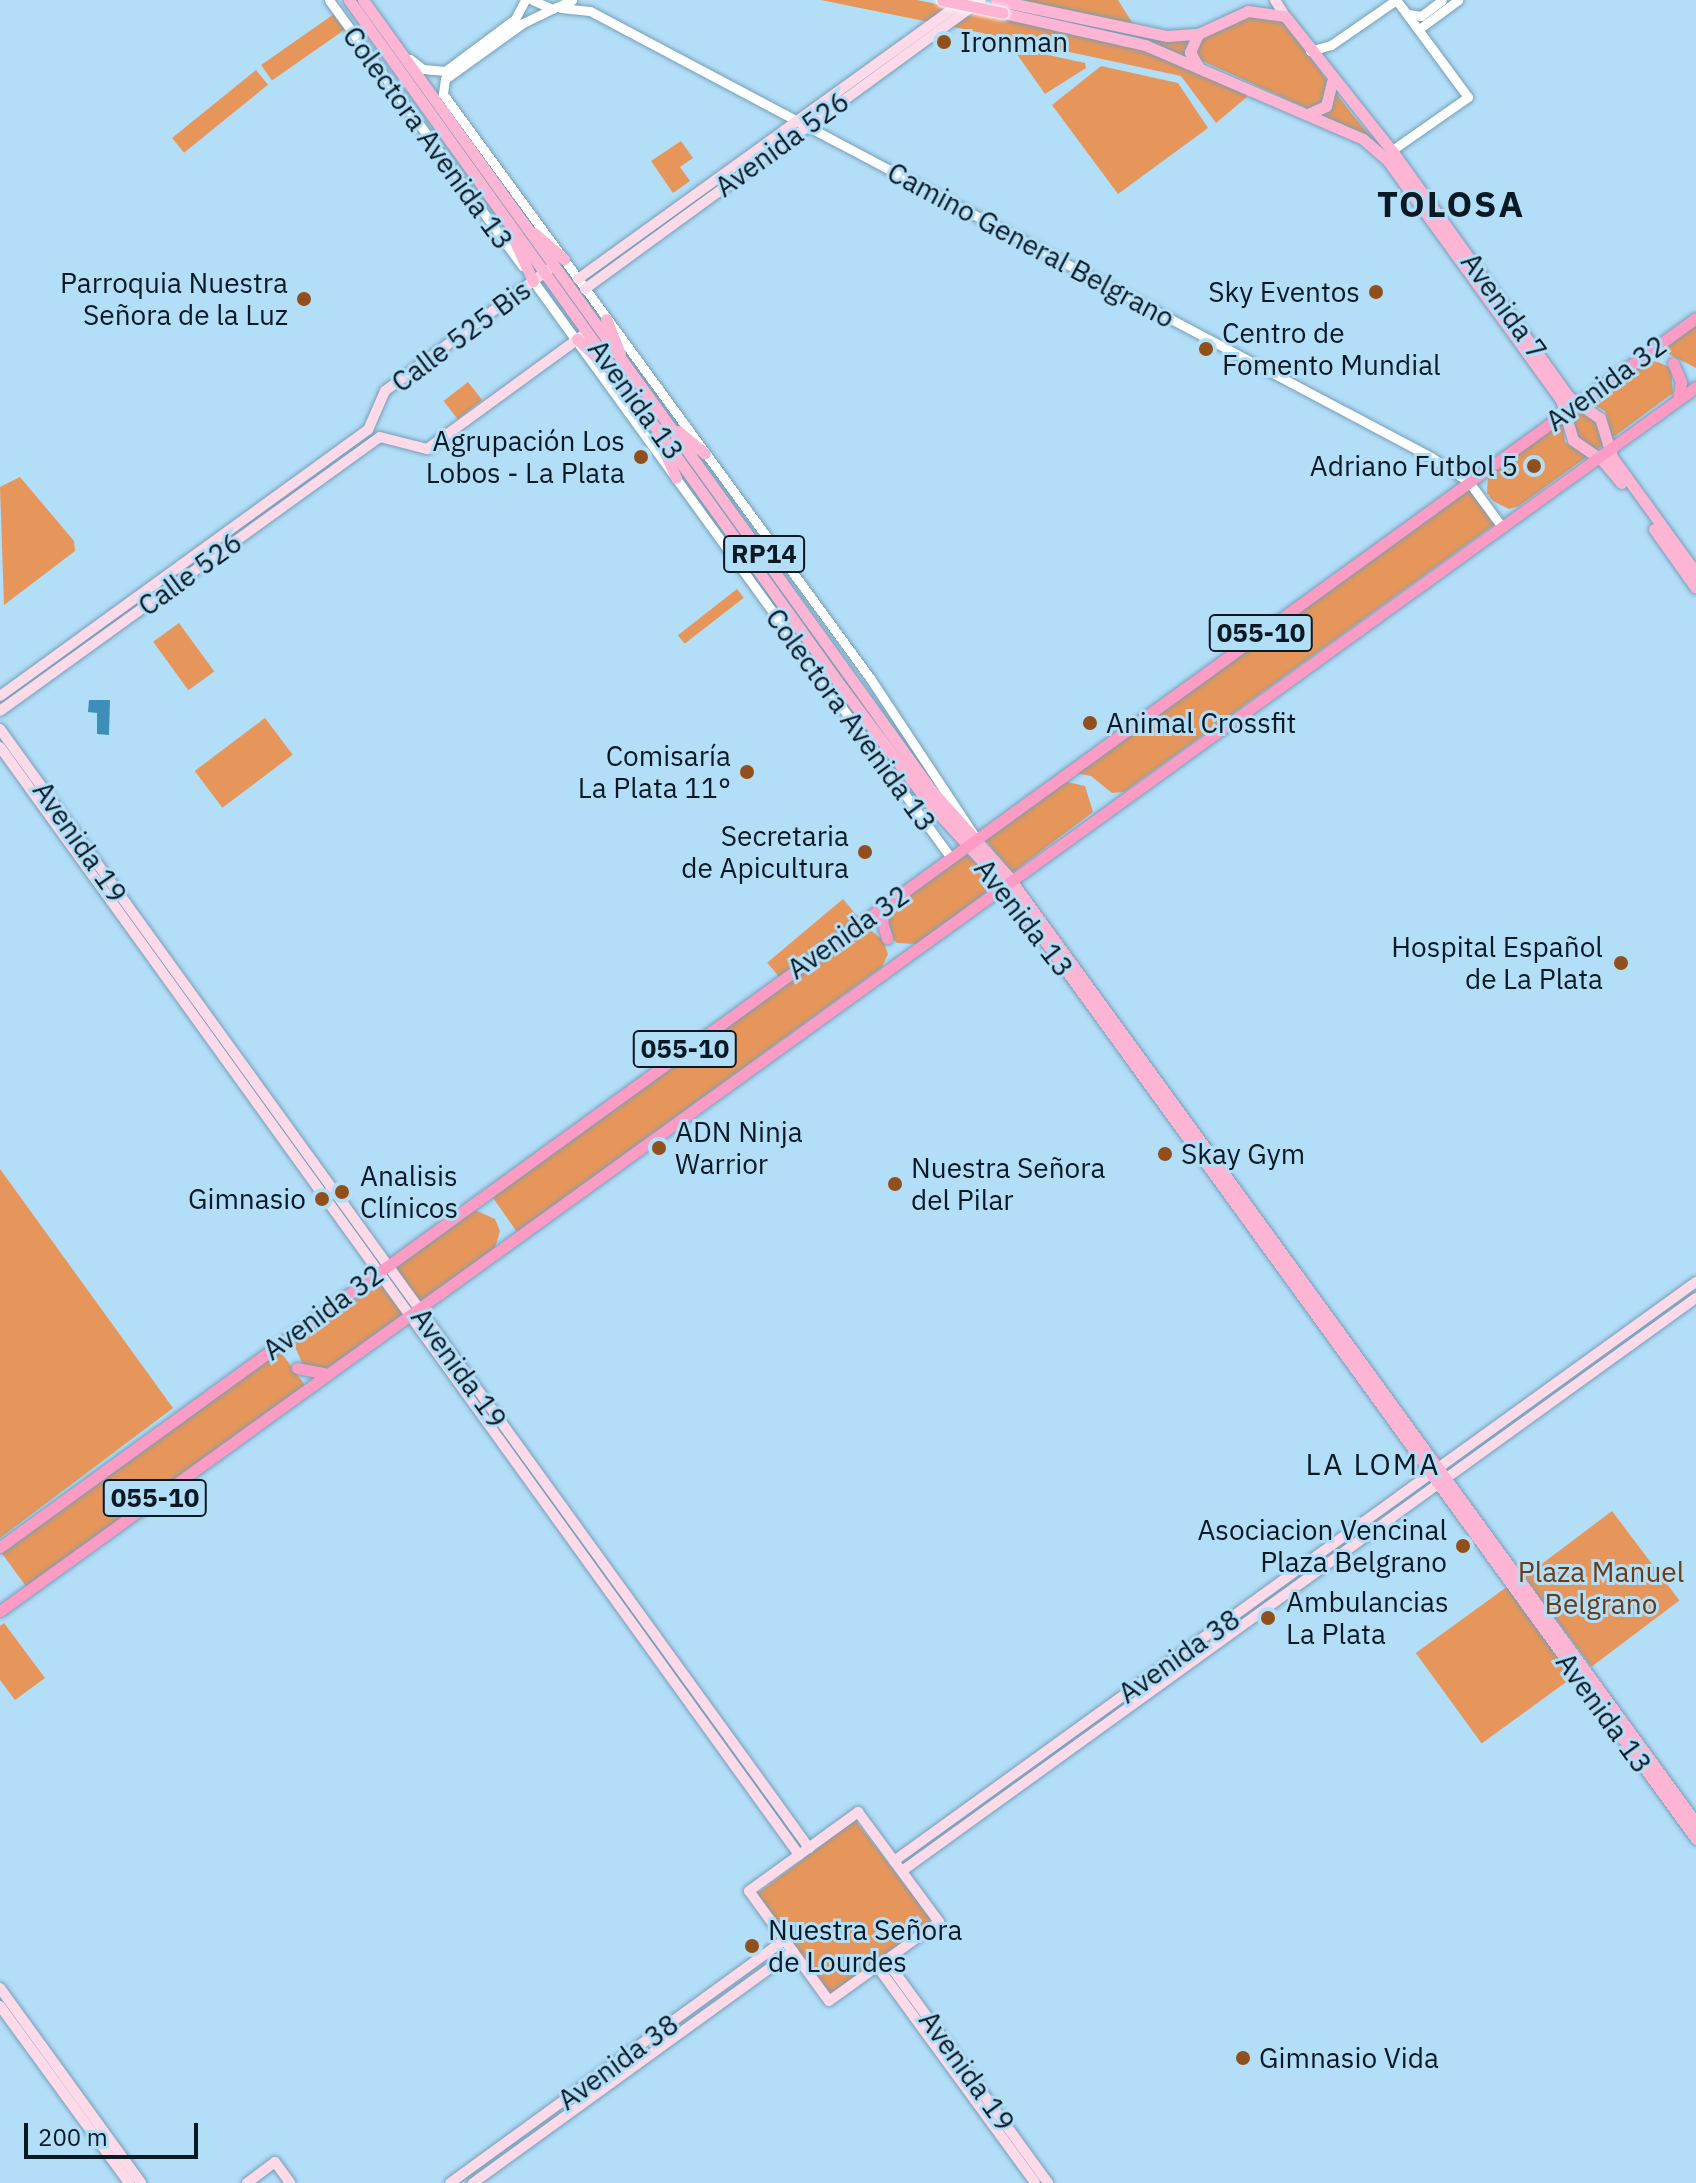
<!DOCTYPE html>
<html>
<head>
<meta charset="utf-8">
<style>
	body { margin:0 }
	#map { position:relative; width:1696px; height:2183px; overflow:hidden; background:#b3def8; font-family:"IBM Plex Sans",sans-serif }
	div>[style] { position:absolute }
	[style*='--x'] { left:calc(var(--x)*1px); top:calc(var(--y)*1px); width:calc(var(--w)*1px); rotate:calc(var(--a)*1deg) }
	.green>* { inset:0; background:#e7965b; transform-origin:0 0 }
	.water>* { inset:0; background:#3d8eb9 }
	.roads { filter:drop-shadow(0 0 2px #769eb7) drop-shadow(0 0 2px #769eb7) }
	.tertiary>* { height:9px; margin:-4.5px; padding:0 4.5px; transform-origin:4.5px; border-radius:4.5px; background:#fff }
	.secondary>* { height:10px; margin:-5px; padding:0 5px; transform-origin:5px; border-radius:5px; background:#fedae9 }
	.primary>* { height:11px; margin:-5.5px; padding:0 5.5px; transform-origin:5.5px; border-radius:5.5px; background:#fdb5d3 }
	.trunk>* { height:11px; margin:-5.5px; padding:0 5.5px; transform-origin:5.5px; border-radius:5.5px; background:#fc9cc4 }
	.bridges { filter:drop-shadow(0 0 2px #fff) drop-shadow(0 0 2px #fff) }
	.primary-bridge>* { height:11px; margin:-5.5px; padding:0 5.5px; transform-origin:5.5px; border-radius:5.5px; background:#fdb5d3 }
	.dots>* { width:22px; height:22px; translate:-50% -50%; box-sizing:border-box; border:4px solid #b3def8; border-radius:50% }
	span { translate:-50% -50%; white-space:nowrap; text-align:center; line-height:1.15; -webkit-text-stroke:6px #b3def8; paint-order:stroke }
	.shield-label span { padding:2px 6px; background:#b3def8; border:2px solid; border-radius:6px; -webkit-text-stroke-width:0 }
	.shield-label { font-size:26px; color:#0a1a24; font-weight:700 }
	.poi-label { font-size:28px; color:#0a1a24 }
	.left { translate:0 -50%; text-align:left }
	.right { translate:-100% -50%; text-align:right }
	.street-label { font-size:28px; color:#0a1a24 }
	.park-label { font-size:28px; color:#693c19 }
	.neighbourhood-label { font-size:30px; color:#0a1a24; letter-spacing:2px }
	.district-label { font-size:36px; color:#0a1a24; font-weight:700; letter-spacing:2px }
	.scale { position:absolute; left:24px; top:2123px; width:174px; height:36px; box-sizing:border-box; border:4px solid #0a1a24; border-top:0; padding-left:10px; font-size:24px; line-height:28px; white-space:nowrap; color:#0a1a24; -webkit-text-stroke:6px #b3def8; paint-order:stroke }
</style>
</head>
<body>
<div id="map">
	<div class="green">
		<div style="clip-path:polygon(821px 0,917px 0,951px 7px,929px 22px)"></div>
		<div style="clip-path:polygon(1017px 0,1118px 0,1133px 24px)"></div>
		<div style="clip-path:polygon(971px 11px,1134px 46px,1244px 91px,1247px 97px,1216px 123px,1181px 76px,949px 26px)"></div>
		<div style="clip-path:polygon(1252px 13px,1281px 17px,1329px 83px,1328px 97px,1311px 110px,1198px 59px,1194px 47px,1201px 37px)"></div>
		<div style="left:334px;top:14px;width:19px;height:89px;rotate:55deg"></div>
		<div style="clip-path:polygon(1114px 31px,1188px 39px,1187px 58px)"></div>
		<div style="clip-path:polygon(1012px 47px,1085px 63px,1086px 68px,1045px 94px)"></div>
		<div style="clip-path:polygon(1101px 66px,1178px 83px,1208px 128px,1118px 194px,1052px 105px)"></div>
		<div style="left:256px;top:70px;width:19px;height:108px;rotate:51deg"></div>
		<div style="clip-path:polygon(1335px 92px,1352px 114px,1380px 148px,1319px 114px,1333px 101px)"></div>
		<div style="clip-path:polygon(681px 141px,693px 158px,680px 167px,690px 181px,673px 193px,651px 161px)"></div>
		<div style="clip-path:polygon(1696px 322px,1696px 368px,1661px 350px)"></div>
		<div style="clip-path:polygon(1649px 358px,1671px 368px,1673px 393px,1612px 438px,1605px 411px,1587px 401px)"></div>
		<div style="left:468px;top:382px;width:23px;height:31px;rotate:52deg"></div>
		<div style="clip-path:polygon(1578px 409px,1597px 420px,1604px 444px,1596px 450px,1575px 440px,1571px 415px)"></div>
		<div style="clip-path:polygon(1562px 418px,1565px 442px,1588px 456px,1519px 506px,1509px 509px,1493px 501px,1487px 493px,1488px 475px)"></div>
		<div style="clip-path:polygon(20px 477px,74px 541px,75px 551px,4px 605px,0 487px)"></div>
		<div style="clip-path:polygon(1468px 487px,1495px 524px,1124px 792px,1112px 793px,1091px 776px,1075px 773px)"></div>
		<div style="left:737px;top:589px;width:11px;height:75px;rotate:52deg"></div>
		<div style="left:179px;top:623px;width:60px;height:32px;rotate:54deg"></div>
		<div style="left:265px;top:718px;width:46px;height:88px;rotate:53deg"></div>
		<div style="clip-path:polygon(1063px 781px,1085px 786px,1093px 812px,1012px 873px,985px 839px)"></div>
		<div style="clip-path:polygon(965px 852px,997px 884px,917px 944px,897px 943px,886px 931px,889px 908px)"></div>
		<div style="left:843px;top:899px;width:25px;height:99px;rotate:50deg"></div>
		<div style="clip-path:polygon(863px 924px,883px 940px,888px 954px,882px 967px,517px 1232px,491px 1195px)"></div>
		<div style="clip-path:polygon(0 1169px,173px 1408px,0 1538px)"></div>
		<div style="clip-path:polygon(475px 1210px,495px 1219px,500px 1231px,495px 1248px,418px 1303px,392px 1266px)"></div>
		<div style="clip-path:polygon(377px 1277px,404px 1314px,325px 1370px,304px 1367px,295px 1347px,299px 1333px)"></div>
		<div style="left:278px;top:1348px;width:46px;height:344px;rotate:54deg"></div>
		<div style="left:1612px;top:1511px;width:112px;height:110px;rotate:53deg"></div>
		<div style="left:1508px;top:1586px;width:112px;height:114px;rotate:54deg"></div>
		<div style="clip-path:polygon(4px 1623px,45px 1678px,15px 1700px,0 1680px,0 1626px)"></div>
		<div style="clip-path:polygon(855px 1820px,930px 1917px,929px 1923px,834px 1993px,828px 1992px,757px 1894px)"></div>
	</div>
	<div class="water">
		<div style="clip-path:polygon(89px 700px,110px 700px,109px 735px,97px 734px,97px 713px,88px 712px)"></div>
	</div>
	<div class="roads">
		<div class="tertiary">
			<div style="--x:329;--y:0;--w:329;--a:54"></div>
			<div style="--x:532;--y:0;--w:22;--a:24"></div>
			<div style="--x:552;--y:9;--w:22;--a:-24"></div>
			<div style="--x:561;--y:8;--w:29;--a:6"></div>
			<div style="--x:590;--y:11;--w:952;--a:27.94"></div>
			<div style="--x:1431;--y:457;--w:45;--a:33.3"></div>
			<div style="--x:1469;--y:482;--w:56;--a:53.7"></div>
			<div style="--x:552;--y:9;--w:32;--a:154"></div>
			<div style="--x:523;--y:23;--w:96;--a:144.3"></div>
			<div style="--x:445;--y:79;--w:15;--a:98"></div>
			<div style="--x:443;--y:94;--w:723;--a:53.83"></div>
			<div style="--x:870;--y:678;--w:188;--a:56.5"></div>
			<div style="--x:1408;--y:14;--w:13;--a:9"></div>
			<div style="--x:1421;--y:16;--w:26;--a:-37"></div>
			<div style="--x:1419;--y:29;--w:49;--a:-36.6"></div>
			<div style="--x:1310;--y:51;--w:22;--a:-16"></div>
			<div style="--x:1331;--y:45;--w:79;--a:-34.7"></div>
			<div style="--x:1396;--y:0;--w:16;--a:52"></div>
			<div style="--x:1406;--y:13;--w:104;--a:53.6"></div>
			<div style="--x:1468;--y:97;--w:94;--a:145"></div>
			<div style="--x:410;--y:59;--w:16;--a:38"></div>
			<div style="--x:423;--y:69;--w:22;--a:5"></div>
			<div style="--x:445;--y:71;--w:87;--a:-36.6"></div>
			<div style="--x:515;--y:19;--w:21;--a:-62"></div>
			<div style="--x:531;--y:278;--w:716;--a:54.09"></div>
		</div>
		<div class="secondary">
			<div style="--x:1275;--y:0;--w:19;--a:58"></div>
			<div style="--x:578;--y:279;--w:476;--a:-35.8"></div>
			<div style="--x:585;--y:289;--w:490;--a:-36.1"></div>
			<div style="--x:0;--y:696;--w:454;--a:-35.9"></div>
			<div style="--x:368;--y:430;--w:43;--a:-66.4"></div>
			<div style="--x:385;--y:391;--w:204;--a:-36.6"></div>
			<div style="--x:0;--y:711;--w:468;--a:-35.8"></div>
			<div style="--x:380;--y:437;--w:49;--a:14.3"></div>
			<div style="--x:427;--y:449;--w:192;--a:-36.1"></div>
			<div style="--x:0;--y:729;--w:1381;--a:54.13"></div>
			<div style="--x:0;--y:747;--w:1366;--a:54.2"></div>
			<div style="--x:858;--y:1812;--w:137;--a:53.6"></div>
			<div style="--x:939;--y:1922;--w:135;--a:144.3"></div>
			<div style="--x:829;--y:2001;--w:136;--a:-126"></div>
			<div style="--x:749;--y:1891;--w:135;--a:-35.9"></div>
			<div style="--x:894;--y:1861;--w:989;--a:-35.83"></div>
			<div style="--x:902;--y:1871;--w:979;--a:-35.82"></div>
			<div style="--x:886;--y:1960;--w:276;--a:54"></div>
			<div style="--x:877;--y:1966;--w:268;--a:53.9"></div>
			<div style="--x:0;--y:1988;--w:241;--a:54.1"></div>
			<div style="--x:0;--y:2006;--w:219;--a:53.9"></div>
			<div style="--x:247;--y:2183;--w:35;--a:-37"></div>
			<div style="--x:275;--y:2162;--w:26;--a:54"></div>
			<div style="--x:450;--y:2183;--w:414;--a:-36"></div>
			<div style="--x:473;--y:2183;--w:395;--a:-35.9"></div>
		</div>
		<div class="primary">
			<div style="--x:349;--y:0;--w:848;--a:54.36"></div>
			<div style="--x:843;--y:689;--w:141;--a:53"></div>
			<div style="--x:928;--y:802;--w:114;--a:47.5"></div>
			<div style="--x:1005;--y:886;--w:1177;--a:54.05"></div>
			<div style="--x:363;--y:0;--w:974;--a:54.27"></div>
			<div style="--x:932;--y:791;--w:113;--a:48.2"></div>
			<div style="--x:1007;--y:875;--w:1172;--a:53.99"></div>
			<div style="--x:996;--y:0;--w:175;--a:11.9"></div>
			<div style="--x:1167;--y:36;--w:31;--a:-4"></div>
			<div style="--x:1198;--y:34;--w:55;--a:-24.7"></div>
			<div style="--x:1248;--y:11;--w:37;--a:8"></div>
			<div style="--x:1285;--y:16;--w:177;--a:51.6"></div>
			<div style="--x:1395;--y:155;--w:297;--a:54.3"></div>
			<div style="--x:1568;--y:396;--w:39;--a:35"></div>
			<div style="--x:1600;--y:418;--w:41;--a:72.9"></div>
			<div style="--x:1612;--y:457;--w:143;--a:54.1"></div>
			<div style="--x:1003;--y:13;--w:146;--a:12.7"></div>
			<div style="--x:1145;--y:45;--w:237;--a:23.3"></div>
			<div style="--x:1363;--y:139;--w:33;--a:41"></div>
			<div style="--x:1388;--y:161;--w:295;--a:54.1"></div>
			<div style="--x:1561;--y:400;--w:42;--a:73.3"></div>
			<div style="--x:1573;--y:440;--w:35;--a:35"></div>
			<div style="--x:1602;--y:460;--w:30;--a:50"></div>
			<div style="--x:1198;--y:34;--w:20;--a:114"></div>
			<div style="--x:1190;--y:52;--w:18;--a:61"></div>
			<div style="--x:1308;--y:114;--w:20;--a:-24"></div>
			<div style="--x:1326;--y:106;--w:25;--a:-76"></div>
			<div style="--x:534;--y:233;--w:40;--a:41"></div>
			<div style="--x:515;--y:242;--w:43;--a:65.2"></div>
			<div style="--x:606;--y:319;--w:37;--a:68"></div>
			<div style="--x:577;--y:339;--w:35;--a:43"></div>
			<div style="--x:678;--y:431;--w:35;--a:40"></div>
			<div style="--x:661;--y:444;--w:37;--a:66"></div>
			<div style="--x:1654;--y:529;--w:72;--a:54.6"></div>
		</div>
		<div class="trunk">
			<div style="--x:1673;--y:363;--w:21;--a:67"></div>
			<div style="--x:1681;--y:382;--w:17;--a:100"></div>
			<div style="--x:887;--y:905;--w:17;--a:107"></div>
			<div style="--x:882;--y:921;--w:18;--a:74"></div>
			<div style="--x:297;--y:1368;--w:31;--a:11"></div>
			<div style="--x:0;--y:1547;--w:2094;--a:-35.93"></div>
			<div style="--x:0;--y:1611;--w:2092;--a:-35.82"></div>
		</div>
	</div>
	<div class="bridges">
		<div class="primary-bridge">
			<div style="--x:942;--y:0;--w:62;--a:12"></div>
		</div>
	</div>
	<div class="dots">
		<div style="left:944px;top:42px;background:#91501b"></div>
		<div style="left:1376px;top:292px;background:#91501b"></div>
		<div style="left:304px;top:299px;background:#91501b"></div>
		<div style="left:1206px;top:349px;background:#91501b"></div>
		<div style="left:641px;top:457px;background:#91501b"></div>
		<div style="left:1534px;top:466px;background:#91501b"></div>
		<div style="left:1090px;top:723px;background:#91501b"></div>
		<div style="left:747px;top:772px;background:#91501b"></div>
		<div style="left:865px;top:852px;background:#91501b"></div>
		<div style="left:1621px;top:963px;background:#91501b"></div>
		<div style="left:659px;top:1148px;background:#91501b"></div>
		<div style="left:1165px;top:1154px;background:#91501b"></div>
		<div style="left:895px;top:1184px;background:#91501b"></div>
		<div style="left:342px;top:1192px;background:#91501b"></div>
		<div style="left:322px;top:1199px;background:#91501b"></div>
		<div style="left:1463px;top:1546px;background:#91501b"></div>
		<div style="left:1268px;top:1618px;background:#91501b"></div>
		<div style="left:752px;top:1946px;background:#91501b"></div>
		<div style="left:1243px;top:2058px;background:#91501b"></div>
	</div>
	<div class="shield-label">
		<span style="left:764px;top:554px">RP14</span>
		<span style="left:1261px;top:633px">055-10</span>
		<span style="left:685px;top:1049px">055-10</span>
		<span style="left:155px;top:1498px">055-10</span>
	</div>
	<div class="poi-label">
		<span class="left" style="left:960px;top:42px">Ironman</span>
		<span class="right" style="left:288px;top:299px">Parroquia Nuestra<br>Señora de la Luz</span>
		<span class="right" style="left:1360px;top:292px">Sky Eventos</span>
		<span class="left" style="left:1222px;top:349px">Centro de<br>Fomento Mundial</span>
		<span class="right" style="left:625px;top:457px">Agrupación Los<br>Lobos - La Plata</span>
		<span class="right" style="left:1518px;top:466px">Adriano Futbol 5</span>
		<span class="left" style="left:1106px;top:723px">Animal Crossfit</span>
		<span class="right" style="left:731px;top:772px">Comisaría<br>La Plata 11°</span>
		<span class="right" style="left:849px;top:852px">Secretaria<br>de Apicultura</span>
		<span class="right" style="left:1603px;top:963px">Hospital Español<br>de La Plata</span>
		<span class="left" style="left:675px;top:1148px">ADN Ninja<br>Warrior</span>
		<span class="left" style="left:1181px;top:1154px">Skay Gym</span>
		<span class="left" style="left:911px;top:1184px">Nuestra Señora<br>del Pilar</span>
		<span class="left" style="left:360px;top:1192px">Analisis<br>Clínicos</span>
		<span class="right" style="left:306px;top:1199px">Gimnasio</span>
		<span class="right" style="left:1447px;top:1546px">Asociacion Vencinal<br>Plaza Belgrano</span>
		<span class="left" style="left:1286px;top:1618px">Ambulancias<br>La Plata</span>
		<span class="left" style="left:768px;top:1946px">Nuestra Señora<br>de Lourdes</span>
		<span class="left" style="left:1259px;top:2058px">Gimnasio Vida</span>
	</div>
	<div class="street-label">
		<span style="left:428px;top:138px;rotate:54deg">Colectora Avenida 13</span>
		<span style="left:782px;top:144px;rotate:-36deg">Avenida 526</span>
		<span style="left:1031px;top:245px;rotate:28deg">Camino General Belgrano</span>
		<span style="left:1504px;top:306px;rotate:54deg">Avenida 7</span>
		<span style="left:461px;top:336px;rotate:-37deg">Calle 525 Bis</span>
		<span style="left:1606px;top:383px;rotate:-36deg">Avenida 32</span>
		<span style="left:636px;top:400px;rotate:54deg">Avenida 13</span>
		<span style="left:190px;top:574px;rotate:-36deg">Calle 526</span>
		<span style="left:851px;top:720px;rotate:54deg">Colectora Avenida 13</span>
		<span style="left:80px;top:842px;rotate:55deg">Avenida 19</span>
		<span style="left:1024px;top:918px;rotate:52deg">Avenida 13</span>
		<span style="left:848px;top:932px;rotate:-35deg">Avenida 32</span>
		<span style="left:323px;top:1312px;rotate:-36deg">Avenida 32</span>
		<span style="left:459px;top:1368px;rotate:54deg">Avenida 19</span>
		<span style="left:1179px;top:1656px;rotate:-35deg">Avenida 38</span>
		<span style="left:1604px;top:1713px;rotate:54deg">Avenida 13</span>
		<span style="left:618px;top:2062px;rotate:-36deg">Avenida 38</span>
		<span style="left:967px;top:2071px;rotate:54deg">Avenida 19</span>
	</div>
	<div class="park-label">
		<span style="left:1601px;top:1588px">Plaza Manuel<br>Belgrano</span>
	</div>
	<div class="neighbourhood-label">
		<span style="left:1373px;top:1464px">LA LOMA</span>
	</div>
	<div class="district-label">
		<span style="left:1451px;top:204px">TOLOSA</span>
	</div>
	<div class="scale">200 m</div>
</div>
</body>
</html>
